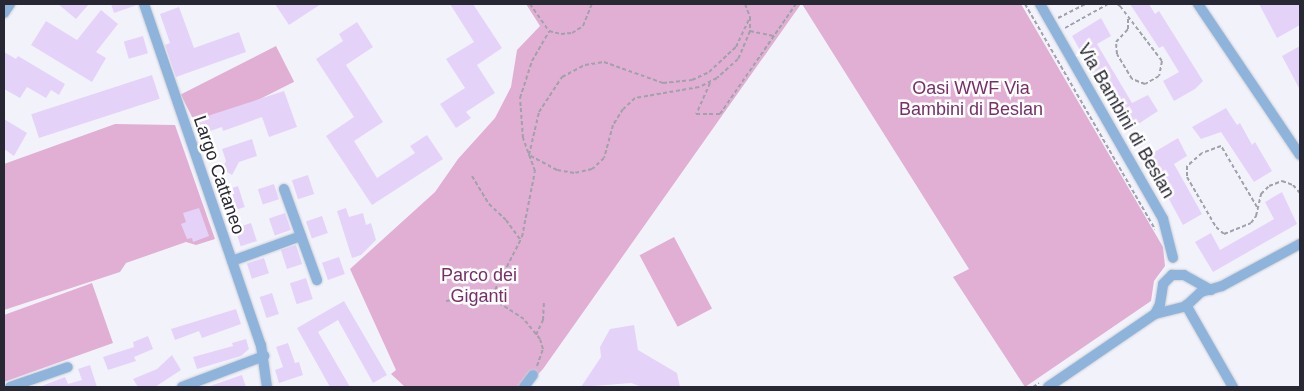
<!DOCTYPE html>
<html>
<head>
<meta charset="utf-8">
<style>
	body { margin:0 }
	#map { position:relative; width:1304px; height:391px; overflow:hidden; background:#f2f3fa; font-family:Arial,sans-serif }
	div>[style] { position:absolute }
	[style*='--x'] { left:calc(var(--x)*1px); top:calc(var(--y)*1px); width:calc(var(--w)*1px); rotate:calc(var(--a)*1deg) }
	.green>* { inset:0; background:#e1afd3; transform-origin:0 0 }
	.building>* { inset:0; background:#e5d2f9; transform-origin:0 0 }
	.path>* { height:2px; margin-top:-1px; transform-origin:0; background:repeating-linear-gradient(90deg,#a0a1aa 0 4px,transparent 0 6.5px) }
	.roads { filter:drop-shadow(0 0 1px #cdced6) drop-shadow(0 0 1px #cdced6) }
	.minor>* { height:10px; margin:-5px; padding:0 5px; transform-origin:5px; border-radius:5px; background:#8fb4db }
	span { translate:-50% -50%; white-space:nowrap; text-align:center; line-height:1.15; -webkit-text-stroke:5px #fff; paint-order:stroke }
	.park-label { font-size:18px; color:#782f68 }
	.street-label { font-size:18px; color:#272833 }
	.frame { position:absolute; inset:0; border:5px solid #272833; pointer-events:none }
</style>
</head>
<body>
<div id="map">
	<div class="green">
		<div style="clip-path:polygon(526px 4px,801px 4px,543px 369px,526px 387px,405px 387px,391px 374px,396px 370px,350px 269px,435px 192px,458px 159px,495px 118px,511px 87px,517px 50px,540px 26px)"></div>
		<div style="clip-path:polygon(802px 4px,1021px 4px,1163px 247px,1165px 266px,1154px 281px,1151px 301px,1025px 387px,953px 277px,969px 269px)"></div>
		<div style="left:276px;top:46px;width:40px;height:107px;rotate:63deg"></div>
		<div style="clip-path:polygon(115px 124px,175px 125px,215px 239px,196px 245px,186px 242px,126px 263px,120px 272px,4px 310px,4px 164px)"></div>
		<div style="left:674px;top:237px;width:81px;height:39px;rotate:62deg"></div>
		<div style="clip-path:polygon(92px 283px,113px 343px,4px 382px,4px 315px)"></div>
	</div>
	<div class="building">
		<div style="clip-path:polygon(58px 4px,89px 4px,76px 19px)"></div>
		<div style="clip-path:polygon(111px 4px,137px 4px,137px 5px,114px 13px)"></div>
		<div style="clip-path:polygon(275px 4px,321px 4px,289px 25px)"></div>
		<div style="clip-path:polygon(450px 4px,473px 4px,502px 48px,477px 65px,495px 93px,466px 112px,471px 118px,456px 128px,440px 104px,465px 88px,446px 59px,474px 42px)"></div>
		<div style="clip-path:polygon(1130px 4px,1149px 4px,1155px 14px,1159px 11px,1203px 81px,1195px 89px,1174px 101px,1163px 81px,1179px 72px,1163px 46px,1159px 48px)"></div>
		<div style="clip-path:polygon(1259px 4px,1300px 4px,1300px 25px,1277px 38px)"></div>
		<div style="clip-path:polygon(179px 7px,194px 48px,239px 32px,246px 52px,176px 77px,165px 45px,170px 43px,160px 14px)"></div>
		<div style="clip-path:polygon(101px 10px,118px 24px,96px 52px,106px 58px,92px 82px,31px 45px,46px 21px,77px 40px)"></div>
		<div style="clip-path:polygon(1101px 18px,1111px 36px,1097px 44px,1132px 103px,1148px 95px,1158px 111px,1126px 132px,1072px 36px)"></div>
		<div style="clip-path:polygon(357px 22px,373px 47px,346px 65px,383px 122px,354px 141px,377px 178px,415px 153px,410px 146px,427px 135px,443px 159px,372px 205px,326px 136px,354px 117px,316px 59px,343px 41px,339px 34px)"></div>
		<div style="left:143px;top:36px;width:18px;height:20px;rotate:74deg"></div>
		<div style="clip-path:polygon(1300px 46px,1300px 90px,1282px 56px)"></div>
		<div style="clip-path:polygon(4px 52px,16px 59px,18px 56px,65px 84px,59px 95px,51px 90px,46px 98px,27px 87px,20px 98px,4px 89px)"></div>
		<div style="left:152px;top:75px;width:25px;height:127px;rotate:72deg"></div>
		<div style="clip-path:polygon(284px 91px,297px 127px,269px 137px,262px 117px,223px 131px,222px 127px,198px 135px,192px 121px)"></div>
		<div style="clip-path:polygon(1226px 108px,1237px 125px,1240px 123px,1252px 145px,1255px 142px,1272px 171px,1254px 182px,1221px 132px,1201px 139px,1192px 127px)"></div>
		<div style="clip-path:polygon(4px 119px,27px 133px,14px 156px,4px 149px)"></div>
		<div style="clip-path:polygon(1178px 138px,1187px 156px,1174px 164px,1202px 214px,1183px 225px,1146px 157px)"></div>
		<div style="clip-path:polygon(252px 139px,257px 156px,239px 162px,232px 175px,222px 169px,226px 161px,222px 149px)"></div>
		<div style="left:308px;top:175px;width:20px;height:17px;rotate:72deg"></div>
		<div style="left:274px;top:184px;width:16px;height:17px;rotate:72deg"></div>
		<div style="left:238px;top:186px;width:22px;height:17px;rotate:72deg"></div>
		<div style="clip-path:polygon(1282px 192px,1297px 224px,1213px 272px,1195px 242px,1211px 233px,1220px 250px,1274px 219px,1265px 202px)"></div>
		<div style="clip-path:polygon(199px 208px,209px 236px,193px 242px,192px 238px,187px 239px,181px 224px,186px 222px,183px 213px)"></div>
		<div style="clip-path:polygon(346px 208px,349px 217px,363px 213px,366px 225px,371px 223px,376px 240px,361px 255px,352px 258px,337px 211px)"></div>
		<div style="left:285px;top:213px;width:18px;height:17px;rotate:71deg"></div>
		<div style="left:322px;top:216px;width:18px;height:17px;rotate:71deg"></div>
		<div style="left:251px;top:223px;width:19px;height:17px;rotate:72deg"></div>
		<div style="left:296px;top:245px;width:20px;height:16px;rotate:72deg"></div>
		<div style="left:339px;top:257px;width:18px;height:18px;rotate:71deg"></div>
		<div style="left:264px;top:258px;width:16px;height:18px;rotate:72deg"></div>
		<div style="left:306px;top:278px;width:22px;height:17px;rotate:72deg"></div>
		<div style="left:272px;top:293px;width:22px;height:13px;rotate:72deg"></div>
		<div style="clip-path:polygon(344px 301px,387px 375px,373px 383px,338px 320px,318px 332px,350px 387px,330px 387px,297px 328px)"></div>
		<div style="clip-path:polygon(236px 309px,241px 324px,202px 338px,199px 331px,175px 340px,171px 329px)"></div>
		<div style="clip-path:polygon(634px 325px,638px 350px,677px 373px,680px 387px,642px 387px,631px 383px,581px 387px,601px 357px,600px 347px,610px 329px)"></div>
		<div style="clip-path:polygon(148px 336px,153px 349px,134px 357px,136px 361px,108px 370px,103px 357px,134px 347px,133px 342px)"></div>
		<div style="clip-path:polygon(246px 339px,249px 349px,241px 356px,197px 369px,193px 357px,233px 346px,232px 343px)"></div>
		<div style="clip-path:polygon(288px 343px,295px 363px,299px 362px,303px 375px,279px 383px,275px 370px,283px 367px,276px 347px)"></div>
		<div style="clip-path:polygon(172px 355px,181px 370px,155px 387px,138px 387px,133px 379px,157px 369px)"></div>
		<div style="clip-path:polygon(90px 365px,97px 387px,39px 387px,65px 377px,68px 384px,82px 380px,78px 369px)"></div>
		<div style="clip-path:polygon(242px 375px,246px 387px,210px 387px,210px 386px)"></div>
	</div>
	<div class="path">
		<div style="--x:530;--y:4;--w:33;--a:55"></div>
		<div style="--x:549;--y:31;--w:12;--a:14"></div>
		<div style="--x:561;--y:34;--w:11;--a:-5"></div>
		<div style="--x:572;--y:33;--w:13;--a:-32"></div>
		<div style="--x:583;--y:26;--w:24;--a:-68"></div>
		<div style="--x:745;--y:4;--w:14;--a:69"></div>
		<div style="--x:750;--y:17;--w:14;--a:90"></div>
		<div style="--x:750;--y:31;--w:30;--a:113"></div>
		<div style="--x:738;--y:59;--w:28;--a:138"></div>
		<div style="--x:717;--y:78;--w:20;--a:153"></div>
		<div style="--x:699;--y:87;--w:65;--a:170.2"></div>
		<div style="--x:635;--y:98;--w:16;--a:137"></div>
		<div style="--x:623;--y:109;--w:19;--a:122"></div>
		<div style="--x:613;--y:125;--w:34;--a:105"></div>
		<div style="--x:604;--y:158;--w:16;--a:137"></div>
		<div style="--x:592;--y:169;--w:18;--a:167"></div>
		<div style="--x:574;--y:173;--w:17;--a:-170"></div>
		<div style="--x:557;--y:170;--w:32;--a:-152"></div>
		<div style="--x:529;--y:155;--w:44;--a:-76.9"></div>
		<div style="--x:539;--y:112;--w:42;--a:-56.7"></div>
		<div style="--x:562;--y:77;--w:26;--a:-28"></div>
		<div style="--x:585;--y:65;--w:19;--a:-9"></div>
		<div style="--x:604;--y:62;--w:63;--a:19.6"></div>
		<div style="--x:663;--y:83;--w:29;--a:-6"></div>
		<div style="--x:692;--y:80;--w:19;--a:-25"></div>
		<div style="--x:709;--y:72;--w:37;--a:-43"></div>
		<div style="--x:736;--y:47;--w:33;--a:-65"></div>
		<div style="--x:1025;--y:4;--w:260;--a:60"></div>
		<div style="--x:1117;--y:4;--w:4;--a:34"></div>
		<div style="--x:1120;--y:6;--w:69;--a:52.6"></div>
		<div style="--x:1162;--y:61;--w:15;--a:101"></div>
		<div style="--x:1159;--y:76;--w:16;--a:150"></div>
		<div style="--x:1145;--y:84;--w:14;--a:-159"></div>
		<div style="--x:1132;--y:79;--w:29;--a:-121"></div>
		<div style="--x:1117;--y:54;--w:12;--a:-95"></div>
		<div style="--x:1116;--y:42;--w:18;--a:-47"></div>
		<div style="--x:1128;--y:29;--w:12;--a:-90"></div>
		<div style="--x:1058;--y:18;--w:30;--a:-27"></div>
		<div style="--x:1065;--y:28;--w:49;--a:-29.2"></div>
		<div style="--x:750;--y:31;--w:25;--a:12"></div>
		<div style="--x:710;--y:83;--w:34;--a:114"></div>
		<div style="--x:696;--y:114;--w:24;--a:0"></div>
		<div style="--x:720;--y:114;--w:134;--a:-55.4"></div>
		<div style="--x:472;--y:176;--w:33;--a:59"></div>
		<div style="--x:489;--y:204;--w:23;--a:43"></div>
		<div style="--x:506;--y:220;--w:24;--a:54"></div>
		<div style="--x:1257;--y:207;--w:71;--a:-120.5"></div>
		<div style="--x:1221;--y:146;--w:20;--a:160"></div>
		<div style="--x:1202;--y:153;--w:20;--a:139"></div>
		<div style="--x:1187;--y:166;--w:11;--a:90"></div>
		<div style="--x:1187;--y:177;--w:58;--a:59.9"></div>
		<div style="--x:1216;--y:227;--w:11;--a:41"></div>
		<div style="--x:1224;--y:234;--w:29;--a:-22"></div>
		<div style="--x:1251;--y:223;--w:9;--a:-54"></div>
		<div style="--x:1256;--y:216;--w:23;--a:-77"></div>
		<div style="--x:1261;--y:194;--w:11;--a:-45"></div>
		<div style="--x:1269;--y:186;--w:14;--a:-21"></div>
		<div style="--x:1282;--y:181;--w:12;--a:20"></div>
		<div style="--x:1293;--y:185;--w:11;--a:49"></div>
		<div style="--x:1300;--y:217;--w:1;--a:-90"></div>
		<div style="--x:446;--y:301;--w:35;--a:-7"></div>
		<div style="--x:481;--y:297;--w:14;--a:-25"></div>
		<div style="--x:536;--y:335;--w:17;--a:-65"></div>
		<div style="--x:543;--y:320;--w:19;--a:-87"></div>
		<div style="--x:537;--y:366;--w:18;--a:-71"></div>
		<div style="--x:543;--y:349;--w:10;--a:-107"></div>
		<div style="--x:540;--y:339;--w:26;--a:-129"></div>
		<div style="--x:524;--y:319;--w:30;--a:-147"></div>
		<div style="--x:499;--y:303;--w:14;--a:-107"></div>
		<div style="--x:495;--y:290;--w:59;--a:-63"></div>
		<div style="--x:522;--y:237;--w:67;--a:-78.9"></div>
		<div style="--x:535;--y:171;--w:35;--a:-110"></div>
		<div style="--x:523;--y:138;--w:40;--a:-94.3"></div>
		<div style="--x:520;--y:98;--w:39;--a:-72"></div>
		<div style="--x:532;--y:61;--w:34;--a:-60"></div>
		<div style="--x:1033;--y:387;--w:7;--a:-34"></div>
	</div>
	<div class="roads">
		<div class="minor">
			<div style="--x:144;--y:4;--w:361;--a:71.1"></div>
			<div style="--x:261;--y:345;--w:42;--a:81.9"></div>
			<div style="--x:1040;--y:4;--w:248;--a:60.2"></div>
			<div style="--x:1163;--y:219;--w:40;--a:75.6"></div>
			<div style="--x:1198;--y:4;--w:182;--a:56"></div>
			<div style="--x:4;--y:13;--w:11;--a:-56"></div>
			<div style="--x:301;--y:236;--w:47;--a:70"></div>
			<div style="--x:232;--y:261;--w:73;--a:-19.9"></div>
			<div style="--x:301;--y:236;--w:50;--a:-109.9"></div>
			<div style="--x:1186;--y:305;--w:95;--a:60.2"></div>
			<div style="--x:1155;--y:314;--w:11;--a:-63"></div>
			<div style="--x:1160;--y:304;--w:20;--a:-81"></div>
			<div style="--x:1163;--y:284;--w:13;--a:-45"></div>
			<div style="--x:1172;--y:275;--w:12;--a:0"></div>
			<div style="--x:1184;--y:275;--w:31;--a:29"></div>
			<div style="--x:10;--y:387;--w:61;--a:-19"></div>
			<div style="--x:182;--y:387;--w:88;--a:-20.7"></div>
			<div style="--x:524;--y:387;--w:15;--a:-53"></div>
			<div style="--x:1048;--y:387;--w:130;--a:-34.3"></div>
			<div style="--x:1155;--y:314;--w:32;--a:-14"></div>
			<div style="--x:1186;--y:306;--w:21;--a:-43"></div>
			<div style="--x:1201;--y:292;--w:22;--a:-16"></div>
			<div style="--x:1222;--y:286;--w:89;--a:-28.3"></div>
		</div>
	</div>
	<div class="park-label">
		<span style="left:971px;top:99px">Oasi WWF Via<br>Bambini di Beslan</span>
		<span style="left:479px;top:286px">Parco dei<br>Giganti</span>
	</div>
	<div class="street-label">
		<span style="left:1126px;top:121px;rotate:60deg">Via Bambini di Beslan</span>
		<span style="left:219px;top:175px;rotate:71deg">Largo Cattaneo</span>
	</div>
	<div class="frame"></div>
</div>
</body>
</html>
